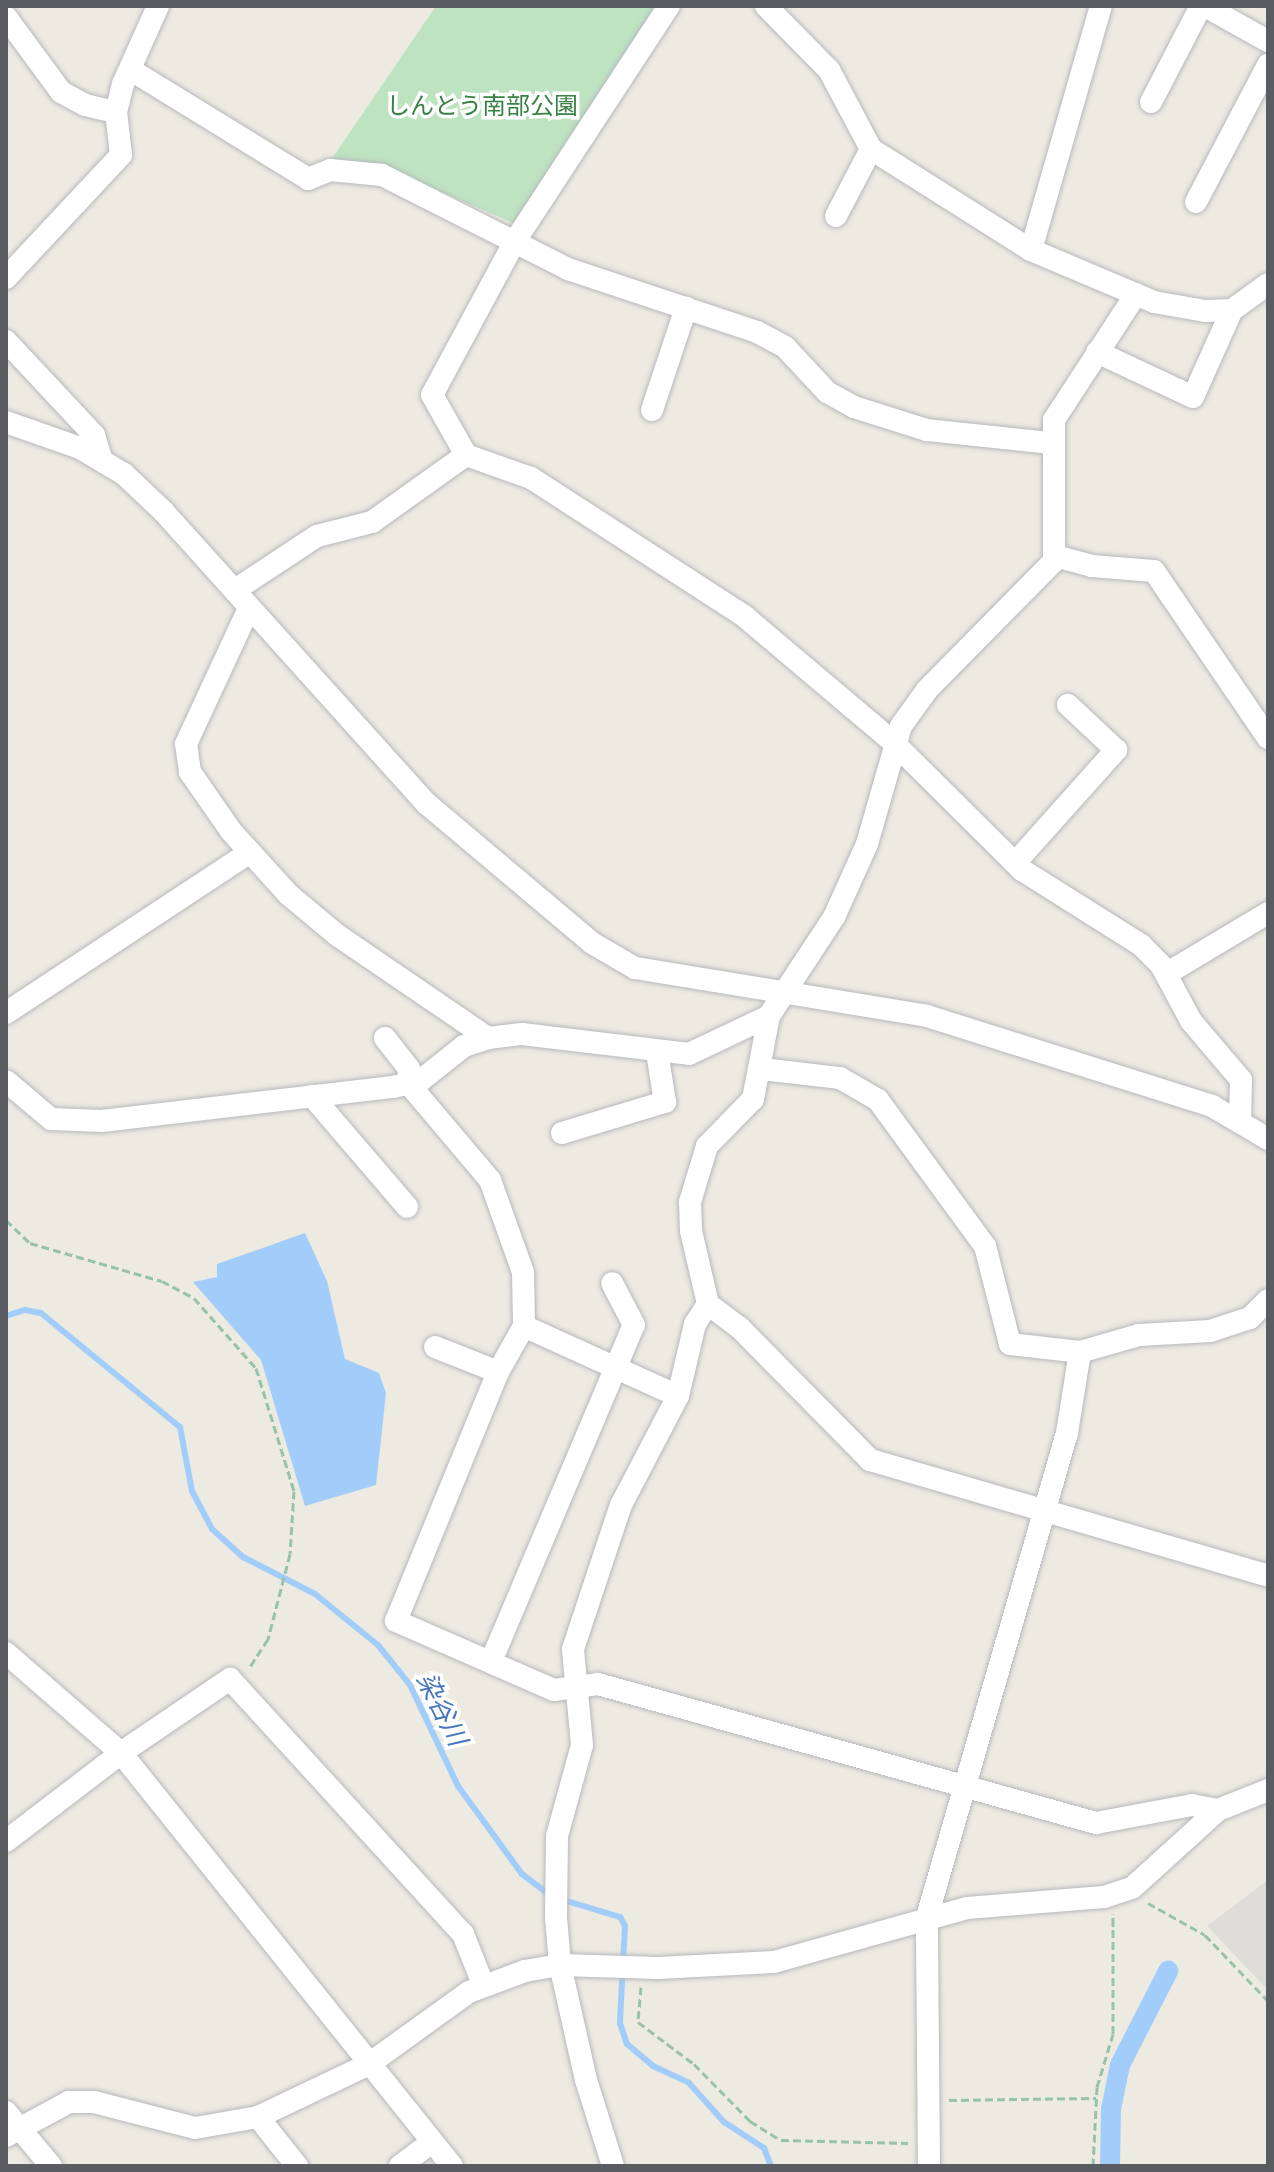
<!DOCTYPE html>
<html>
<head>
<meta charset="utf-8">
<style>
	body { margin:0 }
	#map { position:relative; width:1274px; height:2172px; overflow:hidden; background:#eceae1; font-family:Ubuntu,"Noto Sans JP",sans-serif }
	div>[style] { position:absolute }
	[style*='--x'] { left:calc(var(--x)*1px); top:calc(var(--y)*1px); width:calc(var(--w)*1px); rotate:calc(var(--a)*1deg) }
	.industrial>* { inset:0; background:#dddcd6 }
	.green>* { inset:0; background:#bee3c1 }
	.water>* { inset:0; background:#a2cdfa }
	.stream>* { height:6px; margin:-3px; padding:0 3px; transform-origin:3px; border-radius:3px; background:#a2cdfa }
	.canal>* { height:20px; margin:-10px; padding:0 10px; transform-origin:10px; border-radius:10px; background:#a2cdfa }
	.path>* { height:3px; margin-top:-1.5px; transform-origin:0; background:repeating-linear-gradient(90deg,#98c3a8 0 8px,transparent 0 12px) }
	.roads { filter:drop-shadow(0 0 2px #b7b8bd) drop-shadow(0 0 2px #b7b8bd) }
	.minor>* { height:22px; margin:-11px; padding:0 11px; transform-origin:11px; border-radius:11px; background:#fff }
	span { translate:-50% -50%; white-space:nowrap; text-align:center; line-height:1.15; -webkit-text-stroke:7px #fff; paint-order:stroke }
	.park-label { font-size:24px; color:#388142 }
	.water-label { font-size:26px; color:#4776bc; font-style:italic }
	.frame { position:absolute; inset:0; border:8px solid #5a5c61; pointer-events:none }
</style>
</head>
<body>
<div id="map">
	<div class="industrial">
		<div style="clip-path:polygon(1268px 1880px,1268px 1990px,1207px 1926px)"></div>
	</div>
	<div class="green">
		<div style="clip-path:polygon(436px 6px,660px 6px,518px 225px,388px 169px,331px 160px)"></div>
	</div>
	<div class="water">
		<div style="clip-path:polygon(305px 1233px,327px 1281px,345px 1359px,379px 1373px,386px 1393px,376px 1485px,305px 1506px,261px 1360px,193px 1282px,217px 1277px,217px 1264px)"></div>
	</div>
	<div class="stream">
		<div style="--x:6;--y:1316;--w:20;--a:-18"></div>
		<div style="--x:25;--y:1310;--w:16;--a:11"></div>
		<div style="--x:41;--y:1313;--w:180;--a:39.4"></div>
		<div style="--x:180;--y:1427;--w:65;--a:79.4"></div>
		<div style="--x:192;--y:1491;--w:43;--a:62.2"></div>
		<div style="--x:212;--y:1529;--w:42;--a:42.1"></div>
		<div style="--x:243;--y:1557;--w:81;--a:27.2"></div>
		<div style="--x:315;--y:1594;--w:81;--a:39"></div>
		<div style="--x:378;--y:1645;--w:51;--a:51.3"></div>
		<div style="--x:410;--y:1685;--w:112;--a:64.6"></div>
		<div style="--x:458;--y:1786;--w:109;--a:54"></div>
		<div style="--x:522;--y:1874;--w:35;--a:37"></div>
		<div style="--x:560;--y:1899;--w:63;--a:16.7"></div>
		<div style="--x:620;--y:1917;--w:10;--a:61"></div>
		<div style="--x:625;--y:1926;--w:97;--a:93"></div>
		<div style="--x:620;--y:2023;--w:22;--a:72"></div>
		<div style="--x:627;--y:2044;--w:34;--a:40"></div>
		<div style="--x:653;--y:2066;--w:40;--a:25"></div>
		<div style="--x:689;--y:2083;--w:52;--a:48.1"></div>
		<div style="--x:724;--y:2122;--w:48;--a:33"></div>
		<div style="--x:764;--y:2148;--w:19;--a:69"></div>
	</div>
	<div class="canal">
		<div style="--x:1110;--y:2166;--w:57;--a:-89"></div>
		<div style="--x:1111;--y:2109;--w:45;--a:-78.4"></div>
		<div style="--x:1120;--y:2065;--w:106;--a:-62.9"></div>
	</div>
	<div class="path">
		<div style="--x:6;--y:1220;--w:33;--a:44"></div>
		<div style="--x:30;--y:1243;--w:137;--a:16.1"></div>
		<div style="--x:162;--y:1281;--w:36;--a:28"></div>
		<div style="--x:194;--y:1298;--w:94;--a:48.5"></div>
		<div style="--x:256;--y:1368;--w:129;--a:72.8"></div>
		<div style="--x:294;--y:1491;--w:63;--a:93.6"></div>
		<div style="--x:290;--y:1554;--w:88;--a:104.5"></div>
		<div style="--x:268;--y:1639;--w:35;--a:123"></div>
		<div style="--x:1148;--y:1903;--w:65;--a:29.3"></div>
		<div style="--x:1205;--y:1935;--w:91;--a:46.3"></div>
		<div style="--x:641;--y:1987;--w:35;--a:95"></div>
		<div style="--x:638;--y:2022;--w:70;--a:36.9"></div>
		<div style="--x:694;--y:2064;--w:80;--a:45.5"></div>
		<div style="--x:750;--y:2121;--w:36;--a:32"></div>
		<div style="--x:781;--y:2140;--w:127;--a:1.4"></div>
		<div style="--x:949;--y:2100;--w:147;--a:-0.8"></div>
		<div style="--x:1093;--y:2166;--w:79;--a:-87.1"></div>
		<div style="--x:1097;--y:2087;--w:55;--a:-73.2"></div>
		<div style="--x:1113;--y:2034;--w:120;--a:-90"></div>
	</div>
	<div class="roads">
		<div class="minor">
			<div style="--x:766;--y:6;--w:90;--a:45.5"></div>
			<div style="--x:829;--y:70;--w:89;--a:62"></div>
			<div style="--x:871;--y:149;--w:189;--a:32.3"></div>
			<div style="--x:1031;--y:250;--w:134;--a:22.9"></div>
			<div style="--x:1154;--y:302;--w:52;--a:10"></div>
			<div style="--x:1205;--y:311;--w:27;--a:-2"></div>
			<div style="--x:1232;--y:310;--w:44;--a:-35.8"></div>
			<div style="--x:1205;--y:6;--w:72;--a:29.1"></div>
			<div style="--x:6;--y:17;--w:93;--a:53.7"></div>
			<div style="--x:61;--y:92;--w:27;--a:28"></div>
			<div style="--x:85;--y:105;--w:32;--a:13"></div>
			<div style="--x:131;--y:70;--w:208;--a:31.6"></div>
			<div style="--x:308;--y:179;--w:24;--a:-22"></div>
			<div style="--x:330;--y:170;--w:52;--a:5.5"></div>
			<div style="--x:382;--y:175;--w:208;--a:26.8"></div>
			<div style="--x:568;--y:269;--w:199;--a:18.4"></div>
			<div style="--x:757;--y:332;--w:32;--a:28"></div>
			<div style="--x:785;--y:347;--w:62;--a:47"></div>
			<div style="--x:827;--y:392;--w:31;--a:29"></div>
			<div style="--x:854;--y:407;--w:77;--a:17.5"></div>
			<div style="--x:927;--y:430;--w:124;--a:6"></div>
			<div style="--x:1151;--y:102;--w:108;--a:-62.5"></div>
			<div style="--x:1196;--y:202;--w:155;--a:-62.3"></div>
			<div style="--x:836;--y:216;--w:76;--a:-62.4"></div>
			<div style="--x:1031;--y:250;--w:254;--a:-74"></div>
			<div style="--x:6;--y:278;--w:168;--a:-46.9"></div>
			<div style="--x:121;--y:155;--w:43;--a:-96.6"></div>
			<div style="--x:116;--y:112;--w:29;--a:-76"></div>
			<div style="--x:123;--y:84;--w:85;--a:-65.8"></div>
			<div style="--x:1136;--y:294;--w:150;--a:123.1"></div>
			<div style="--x:1054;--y:420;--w:141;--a:90"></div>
			<div style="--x:1054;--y:561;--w:181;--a:134.6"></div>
			<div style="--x:927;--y:690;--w:44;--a:125.8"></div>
			<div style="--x:901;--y:726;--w:123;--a:106.1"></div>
			<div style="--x:867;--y:844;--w:80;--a:114.3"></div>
			<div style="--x:834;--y:917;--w:118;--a:123.3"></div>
			<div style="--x:769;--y:1016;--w:85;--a:100.9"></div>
			<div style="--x:753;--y:1099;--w:66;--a:134.4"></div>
			<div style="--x:707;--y:1146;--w:59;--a:106.9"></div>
			<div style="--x:690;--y:1202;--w:29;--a:88"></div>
			<div style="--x:691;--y:1231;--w:75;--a:76.9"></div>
			<div style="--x:708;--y:1304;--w:39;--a:37"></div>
			<div style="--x:739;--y:1327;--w:187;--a:45.4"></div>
			<div style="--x:870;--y:1460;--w:415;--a:16.2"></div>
			<div style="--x:6;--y:341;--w:129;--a:46.9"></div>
			<div style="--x:94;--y:435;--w:27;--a:73"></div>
			<div style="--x:1097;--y:352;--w:106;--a:25.1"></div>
			<div style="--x:1193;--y:397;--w:95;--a:-65.9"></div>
			<div style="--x:652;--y:410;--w:108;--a:-71.6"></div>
			<div style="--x:6;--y:422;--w:78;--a:19.4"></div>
			<div style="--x:80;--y:448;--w:51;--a:30.6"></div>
			<div style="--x:124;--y:474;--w:54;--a:43.5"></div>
			<div style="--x:163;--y:511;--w:394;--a:48"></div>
			<div style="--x:427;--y:804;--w:216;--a:40.1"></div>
			<div style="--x:592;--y:943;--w:50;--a:30.2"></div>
			<div style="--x:635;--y:968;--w:296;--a:9.3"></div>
			<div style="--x:927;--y:1016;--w:299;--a:17.5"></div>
			<div style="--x:1212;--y:1106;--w:65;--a:30.5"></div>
			<div style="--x:466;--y:455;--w:69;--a:19.5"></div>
			<div style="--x:531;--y:478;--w:254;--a:32.9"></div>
			<div style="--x:744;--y:616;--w:195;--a:40.2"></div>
			<div style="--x:893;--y:742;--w:182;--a:44.8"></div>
			<div style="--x:1022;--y:870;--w:141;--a:32.2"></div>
			<div style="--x:1141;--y:945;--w:28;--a:45"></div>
			<div style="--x:1161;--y:965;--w:64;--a:61.8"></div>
			<div style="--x:1191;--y:1021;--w:77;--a:49.7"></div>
			<div style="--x:1241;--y:1080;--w:42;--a:91.4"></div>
			<div style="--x:1055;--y:556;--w:38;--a:15"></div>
			<div style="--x:1092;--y:566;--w:62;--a:4.6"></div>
			<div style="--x:1154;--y:571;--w:202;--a:55.7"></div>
			<div style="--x:235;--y:590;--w:98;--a:-33.4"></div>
			<div style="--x:317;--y:536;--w:57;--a:-14.3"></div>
			<div style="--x:372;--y:522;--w:115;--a:-35.5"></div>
			<div style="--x:466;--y:455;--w:69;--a:-119.5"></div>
			<div style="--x:432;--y:395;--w:175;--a:-61.7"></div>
			<div style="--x:515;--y:241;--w:281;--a:-56.8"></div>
			<div style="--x:1015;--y:863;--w:152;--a:-48.2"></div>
			<div style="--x:1116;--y:750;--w:66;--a:-136.8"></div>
			<div style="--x:1166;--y:974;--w:119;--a:-30.9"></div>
			<div style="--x:6;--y:1013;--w:292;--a:-33.4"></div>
			<div style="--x:385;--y:1038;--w:39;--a:52"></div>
			<div style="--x:409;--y:1069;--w:14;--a:94"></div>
			<div style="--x:408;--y:1083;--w:127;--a:49.8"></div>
			<div style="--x:490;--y:1180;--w:98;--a:70.3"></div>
			<div style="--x:523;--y:1272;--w:54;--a:88.9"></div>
			<div style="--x:488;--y:1038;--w:34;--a:-7"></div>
			<div style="--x:522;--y:1034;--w:168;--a:6.8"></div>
			<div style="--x:689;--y:1054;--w:89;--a:-25.4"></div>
			<div style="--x:762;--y:1069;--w:79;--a:6.6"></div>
			<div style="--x:840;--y:1078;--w:44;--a:30.1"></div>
			<div style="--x:878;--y:1100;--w:181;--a:53.8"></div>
			<div style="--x:985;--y:1246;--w:101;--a:75.7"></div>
			<div style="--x:1010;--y:1344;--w:70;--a:6.5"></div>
			<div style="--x:1080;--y:1352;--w:61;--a:-16.1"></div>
			<div style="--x:1139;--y:1335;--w:71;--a:-3.2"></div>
			<div style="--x:1210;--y:1331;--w:42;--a:-18"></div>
			<div style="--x:1250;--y:1318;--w:25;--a:-45"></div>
			<div style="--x:6;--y:1081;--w:59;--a:40.2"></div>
			<div style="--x:51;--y:1119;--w:51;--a:2.2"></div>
			<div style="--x:102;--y:1121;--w:293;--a:-6.7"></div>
			<div style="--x:393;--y:1087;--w:28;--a:-13"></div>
			<div style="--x:420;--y:1081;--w:56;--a:-38.5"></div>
			<div style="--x:464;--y:1046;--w:25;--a:-18"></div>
			<div style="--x:488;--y:1038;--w:183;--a:-145.7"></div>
			<div style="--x:337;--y:935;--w:62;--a:-140.2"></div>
			<div style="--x:289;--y:895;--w:86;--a:-132.2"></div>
			<div style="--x:231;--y:831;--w:72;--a:-124.8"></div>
			<div style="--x:190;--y:772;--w:28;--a:-98"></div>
			<div style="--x:186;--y:744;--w:150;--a:-65.1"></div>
			<div style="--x:312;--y:1096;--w:146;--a:49.4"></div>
			<div style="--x:562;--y:1133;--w:108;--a:-16.8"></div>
			<div style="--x:665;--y:1102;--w:51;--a:-99.1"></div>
			<div style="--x:435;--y:1347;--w:68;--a:21.6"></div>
			<div style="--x:678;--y:1396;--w:169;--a:-155.6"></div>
			<div style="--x:524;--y:1326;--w:53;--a:119.5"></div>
			<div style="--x:498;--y:1372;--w:269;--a:112.3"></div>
			<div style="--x:396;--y:1621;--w:172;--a:23.6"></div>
			<div style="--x:554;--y:1690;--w:44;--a:-7.8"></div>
			<div style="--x:598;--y:1684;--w:517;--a:15.6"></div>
			<div style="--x:1096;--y:1823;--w:98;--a:-10.6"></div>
			<div style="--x:1192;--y:1805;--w:26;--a:11"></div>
			<div style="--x:6;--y:1653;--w:152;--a:41"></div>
			<div style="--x:121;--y:1753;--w:529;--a:51.29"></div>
			<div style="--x:492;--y:1659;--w:363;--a:-67"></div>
			<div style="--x:634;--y:1325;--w:47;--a:-117.6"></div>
			<div style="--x:6;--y:1841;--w:145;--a:-37.4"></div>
			<div style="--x:121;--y:1753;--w:132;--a:-34.2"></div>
			<div style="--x:230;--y:1679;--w:345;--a:47.6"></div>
			<div style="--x:463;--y:1934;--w:54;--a:68.2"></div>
			<div style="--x:6;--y:2112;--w:70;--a:50.2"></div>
			<div style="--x:258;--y:2117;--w:63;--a:51.5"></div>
			<div style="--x:6;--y:2136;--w:72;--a:-28.4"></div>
			<div style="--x:69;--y:2102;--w:25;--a:0"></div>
			<div style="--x:94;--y:2102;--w:104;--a:14.4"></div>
			<div style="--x:195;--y:2128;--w:64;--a:-9.9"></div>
			<div style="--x:258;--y:2117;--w:123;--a:-25.5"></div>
			<div style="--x:369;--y:2064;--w:123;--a:-35.8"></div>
			<div style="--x:469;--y:1992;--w:60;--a:-20.6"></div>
			<div style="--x:525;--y:1971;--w:36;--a:-10"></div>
			<div style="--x:560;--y:1965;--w:98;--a:1.8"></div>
			<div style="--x:658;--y:1968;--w:116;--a:-3"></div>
			<div style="--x:774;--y:1962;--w:200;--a:-15.6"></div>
			<div style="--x:967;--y:1908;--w:137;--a:-4.6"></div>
			<div style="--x:1104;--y:1897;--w:29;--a:-18"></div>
			<div style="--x:1132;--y:1888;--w:116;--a:-42.2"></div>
			<div style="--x:1218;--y:1810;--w:54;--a:-21.8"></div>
			<div style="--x:400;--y:2166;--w:40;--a:-37"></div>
			<div style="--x:613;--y:2166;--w:90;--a:-107.4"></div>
			<div style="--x:586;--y:2080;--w:118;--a:-102.7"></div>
			<div style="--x:560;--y:1965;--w:48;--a:-94.8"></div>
			<div style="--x:556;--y:1917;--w:81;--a:-89.3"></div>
			<div style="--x:557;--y:1836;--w:94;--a:-74.6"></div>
			<div style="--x:582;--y:1745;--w:96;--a:-95.4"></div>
			<div style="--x:573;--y:1649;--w:152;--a:-71.6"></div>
			<div style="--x:621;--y:1505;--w:123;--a:-62.4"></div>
			<div style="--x:678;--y:1396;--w:74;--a:-76.7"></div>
			<div style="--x:695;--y:1324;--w:24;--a:-57"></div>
			<div style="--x:929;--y:2166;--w:249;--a:-90.5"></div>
			<div style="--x:927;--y:1917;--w:504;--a:-73.87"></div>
			<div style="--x:1067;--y:1433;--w:82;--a:-80.9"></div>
		</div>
	</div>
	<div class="park-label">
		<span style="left:482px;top:106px">しんとう南部公園</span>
	</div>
	<div class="water-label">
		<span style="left:442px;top:1709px;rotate:63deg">染谷川</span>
	</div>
	<div class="frame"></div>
</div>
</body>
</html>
